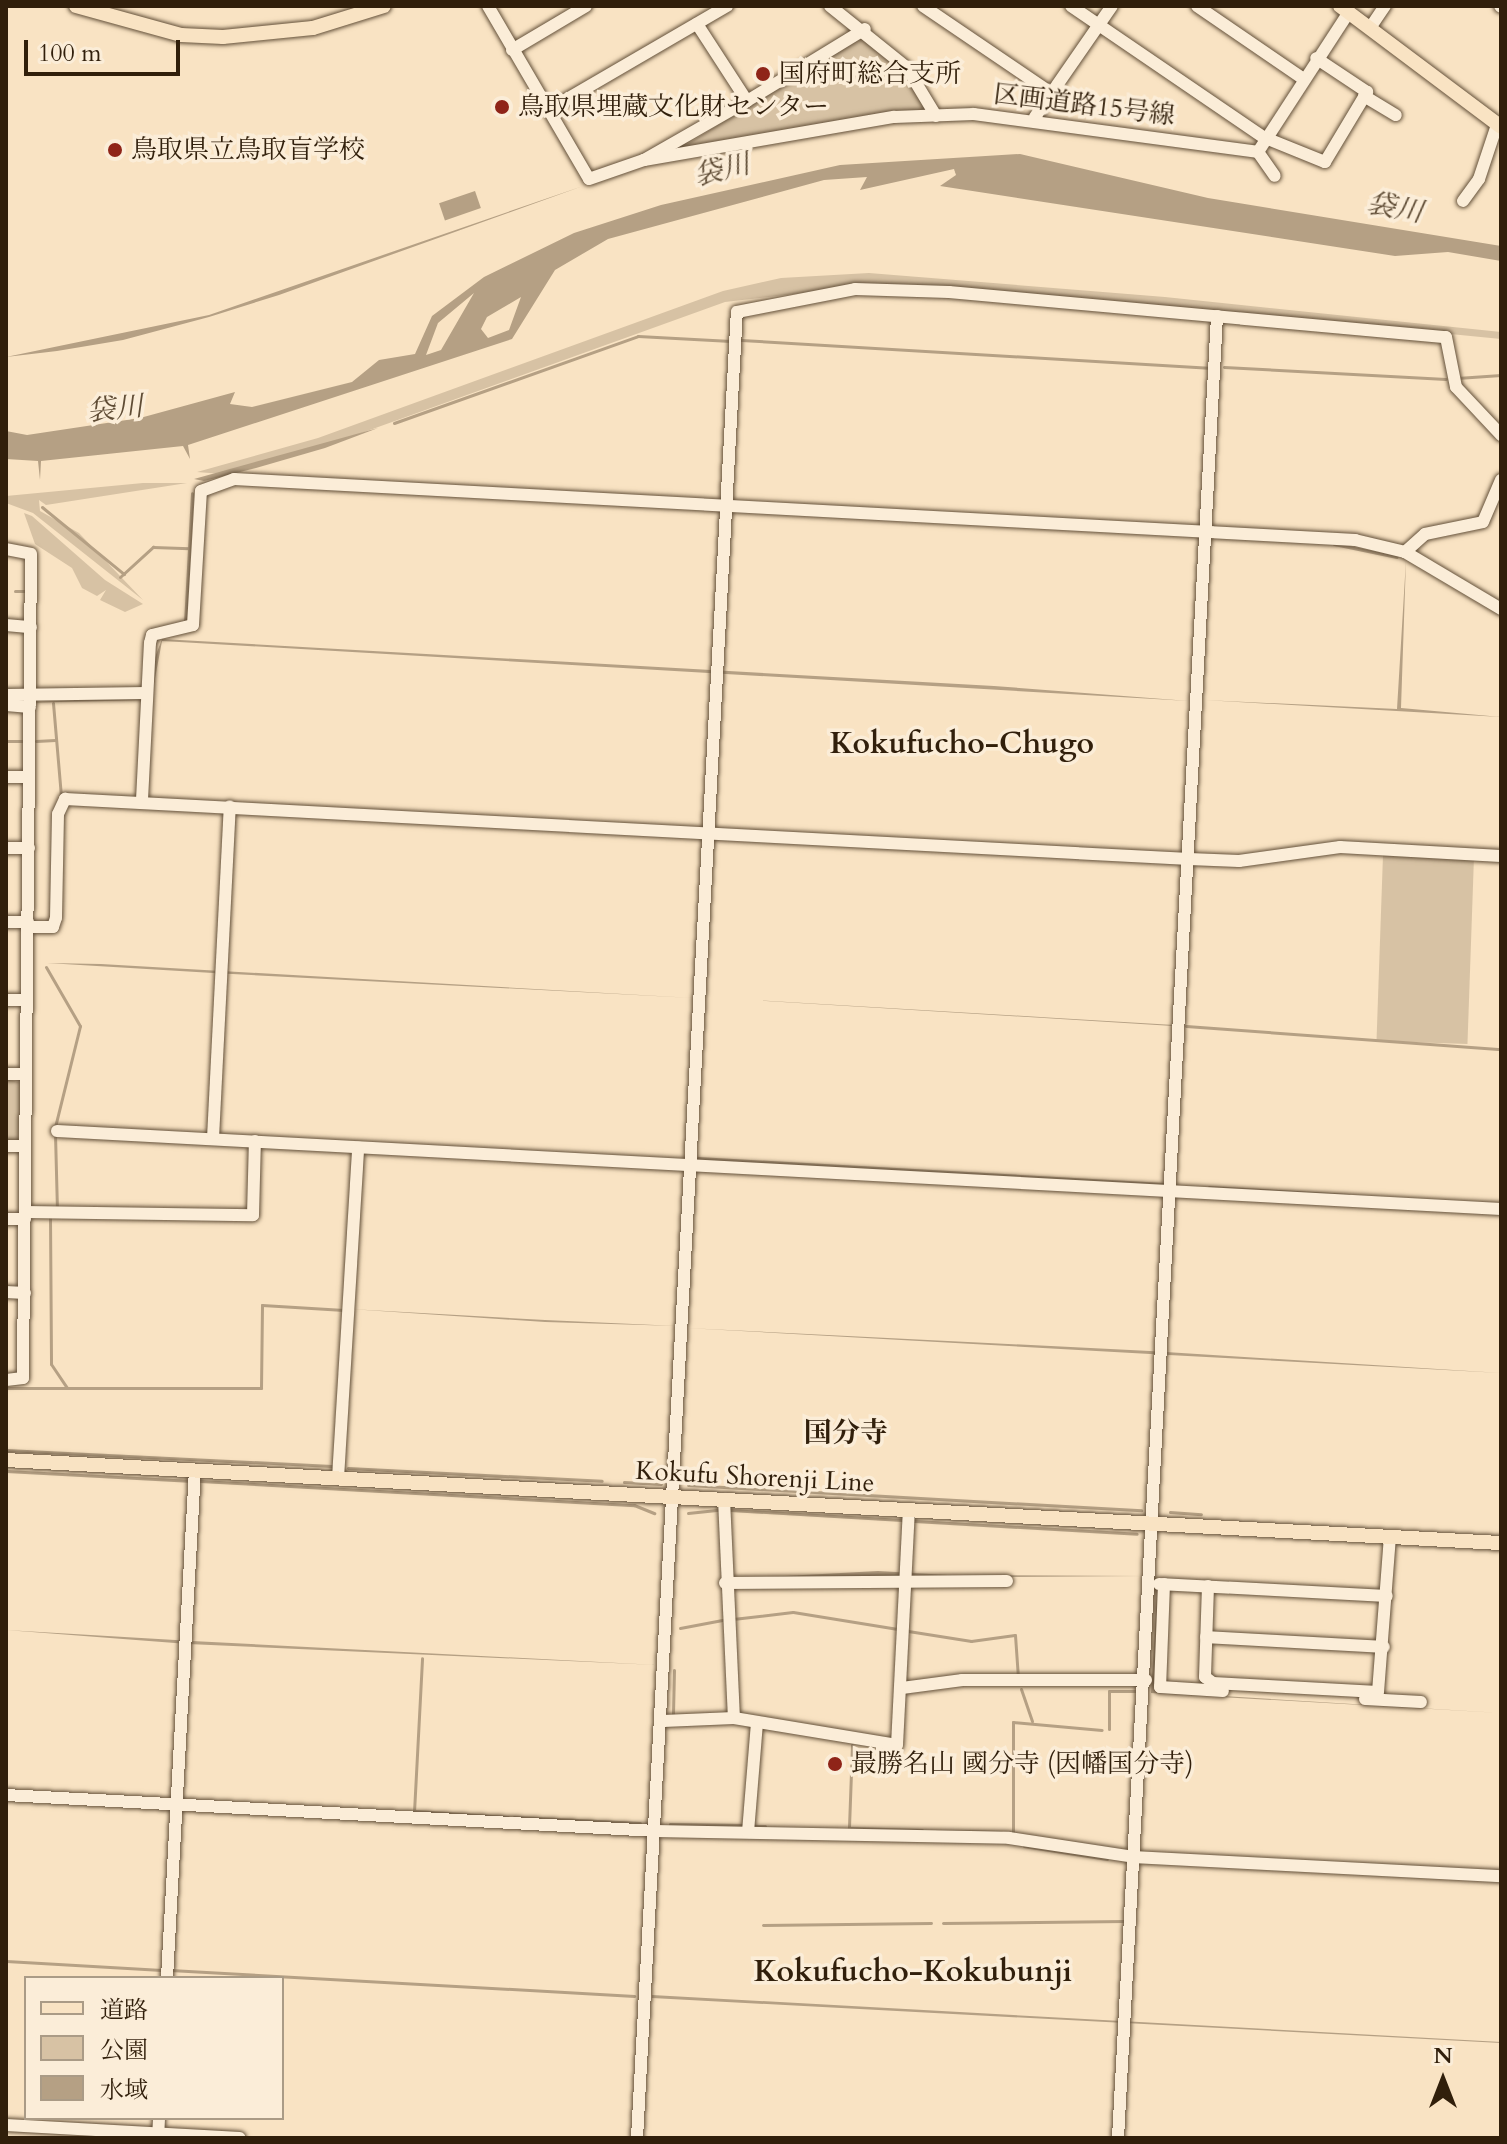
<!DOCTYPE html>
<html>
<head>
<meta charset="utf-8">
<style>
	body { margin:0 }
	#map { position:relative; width:1507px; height:2144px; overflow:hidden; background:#f9e3c3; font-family:Cardo,"Noto Serif JP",serif }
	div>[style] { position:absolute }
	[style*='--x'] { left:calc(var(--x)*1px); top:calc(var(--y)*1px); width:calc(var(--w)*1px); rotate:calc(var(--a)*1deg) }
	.green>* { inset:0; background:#d7c2a4; transform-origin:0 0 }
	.water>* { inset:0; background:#b5a084; transform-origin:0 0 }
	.stream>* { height:3px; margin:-1.5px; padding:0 1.5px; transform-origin:1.5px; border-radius:1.5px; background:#b5a084 }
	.roads { filter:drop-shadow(0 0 2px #635039) drop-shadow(0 0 2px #635039) }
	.minor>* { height:12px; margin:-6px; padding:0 6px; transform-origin:6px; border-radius:6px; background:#fbedd8 }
	.major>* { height:14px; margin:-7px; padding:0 7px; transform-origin:7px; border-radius:7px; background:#f9e3c3 }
	.dots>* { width:22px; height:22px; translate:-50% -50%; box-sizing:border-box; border:4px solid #fbedd8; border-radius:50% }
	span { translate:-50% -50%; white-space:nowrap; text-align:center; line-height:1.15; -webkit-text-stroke:7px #fbedd8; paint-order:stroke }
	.poi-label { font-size:26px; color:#311f0b }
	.left { translate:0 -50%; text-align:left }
	.street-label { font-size:26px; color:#311f0b }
	.water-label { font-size:28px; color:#5f4c35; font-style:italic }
	.neighbourhood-label { font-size:28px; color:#311f0b; font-weight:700 }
	.quarter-label { font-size:30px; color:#311f0b; font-weight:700 }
	.frame { position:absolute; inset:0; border:8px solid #311f0b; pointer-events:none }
	.legend { position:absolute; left:24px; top:1976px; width:260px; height:144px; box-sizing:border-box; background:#fbedd8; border:2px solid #aa9b86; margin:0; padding:10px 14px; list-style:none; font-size:24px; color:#311f0b }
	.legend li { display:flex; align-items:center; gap:16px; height:40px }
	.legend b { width:40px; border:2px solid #aa9b86 }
	.north { position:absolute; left:1403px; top:2040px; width:80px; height:80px; -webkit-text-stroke:6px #fbedd8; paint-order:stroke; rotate:0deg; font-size:22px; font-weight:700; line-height:32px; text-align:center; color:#311f0b }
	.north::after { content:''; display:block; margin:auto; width:28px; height:36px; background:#311f0b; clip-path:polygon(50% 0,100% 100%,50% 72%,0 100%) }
	.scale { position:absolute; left:24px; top:40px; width:156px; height:36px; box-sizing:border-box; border:4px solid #311f0b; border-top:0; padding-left:10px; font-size:24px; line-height:28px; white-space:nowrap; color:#311f0b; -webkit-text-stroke:6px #fbedd8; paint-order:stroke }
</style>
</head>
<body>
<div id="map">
	<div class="green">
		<div style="clip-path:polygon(865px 33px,925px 98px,926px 113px,852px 119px,678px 150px)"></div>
		<div style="clip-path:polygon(869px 273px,1165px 297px,1501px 332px,1501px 339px,1146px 304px,819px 291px,725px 302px,331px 444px,222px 474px,197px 472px,318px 438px,723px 291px,781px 278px)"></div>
		<div style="clip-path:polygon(143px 483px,187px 483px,46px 505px,39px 500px,40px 511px,79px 533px,143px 600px,33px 513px,6px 503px,6px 496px)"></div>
		<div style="clip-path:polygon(24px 513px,32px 516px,105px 580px,143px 604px,125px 612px,100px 600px,106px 590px,97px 596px,82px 588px,72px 568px,35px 544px)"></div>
		<div style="left:1383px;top:855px;width:91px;height:186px;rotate:2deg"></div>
		<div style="clip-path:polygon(6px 1079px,22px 1083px,18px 1141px,6px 1141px)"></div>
	</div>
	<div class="water">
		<div style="clip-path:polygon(evenodd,1020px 154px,1208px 198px,1501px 246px,1501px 261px,1448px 252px,1395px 256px,940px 186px,956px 175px,954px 169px,860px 190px,867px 177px,824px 180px,608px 239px,555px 270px,512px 339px,188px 445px,190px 459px,183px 446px,41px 461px,40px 480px,38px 461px,6px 459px,6px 431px,27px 435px,140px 418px,235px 392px,230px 404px,252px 407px,352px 382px,379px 360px,415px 354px,432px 316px,484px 277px,574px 233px,661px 205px,840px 165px,1020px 154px,474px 293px,441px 350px,426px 355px,438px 323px,474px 293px,1020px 154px,521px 297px,509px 330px,488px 338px,481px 329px,487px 317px,521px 297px)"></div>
		<div style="clip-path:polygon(583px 186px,279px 295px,209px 317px,123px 340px,57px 351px,6px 357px,209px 315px)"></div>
		<div style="left:475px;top:191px;width:18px;height:38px;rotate:71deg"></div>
		<div style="clip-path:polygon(378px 428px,325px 448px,256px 468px,204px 481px,194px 479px)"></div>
		<div style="clip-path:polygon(1406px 560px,1401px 708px,1501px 717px,1204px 700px,1397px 709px)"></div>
		<div style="clip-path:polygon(162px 639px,994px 686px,1189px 701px,162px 641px,151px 700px,15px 703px,140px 697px)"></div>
		<div style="clip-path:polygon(47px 963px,101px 964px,693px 998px,213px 973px)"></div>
		<div style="clip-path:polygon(703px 997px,1174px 1025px,1173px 1026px)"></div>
		<div style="clip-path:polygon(350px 1309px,545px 1320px,677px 1326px,545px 1322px)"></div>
		<div style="clip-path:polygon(686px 1328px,1150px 1351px,1501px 1373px,1150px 1354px)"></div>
		<div style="clip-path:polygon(878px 1571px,948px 1575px,1143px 1576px,729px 1579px)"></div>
		<div style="clip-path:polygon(1157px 1596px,1157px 1692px,1501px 1713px,1151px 1693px)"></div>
		<div style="clip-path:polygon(6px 1630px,192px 1641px,657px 1665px,188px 1644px)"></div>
		<div style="clip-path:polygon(652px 1995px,1501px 2042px,1501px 2043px,652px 1998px)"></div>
	</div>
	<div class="stream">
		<div style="--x:741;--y:340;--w:468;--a:3.4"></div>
		<div style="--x:1224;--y:367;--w:222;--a:3.1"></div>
		<div style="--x:1457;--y:378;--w:44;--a:-3.9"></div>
		<div style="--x:394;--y:423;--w:259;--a:-19.6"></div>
		<div style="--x:638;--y:336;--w:93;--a:3.1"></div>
		<div style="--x:42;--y:507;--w:106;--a:39.3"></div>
		<div style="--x:1334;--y:544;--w:64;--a:11.7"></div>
		<div style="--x:120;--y:577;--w:45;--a:-42.3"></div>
		<div style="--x:153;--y:547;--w:36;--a:2"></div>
		<div style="--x:15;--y:591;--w:10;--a:0"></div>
		<div style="--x:185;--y:623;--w:130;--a:-86.9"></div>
		<div style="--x:53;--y:703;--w:94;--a:85.1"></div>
		<div style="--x:6;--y:741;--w:19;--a:0"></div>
		<div style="--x:36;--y:741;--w:19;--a:-3"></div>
		<div style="--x:46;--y:967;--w:68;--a:60"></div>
		<div style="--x:80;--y:1026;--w:104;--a:103.9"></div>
		<div style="--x:1186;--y:1026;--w:316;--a:4.2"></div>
		<div style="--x:55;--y:1134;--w:75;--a:88.5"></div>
		<div style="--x:698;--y:1158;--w:466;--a:3.2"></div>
		<div style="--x:1209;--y:1187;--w:140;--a:3.3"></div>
		<div style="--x:50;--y:1217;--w:147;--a:89.6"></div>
		<div style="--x:51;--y:1364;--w:29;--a:56"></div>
		<div style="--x:6;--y:1388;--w:255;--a:0"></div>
		<div style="--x:261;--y:1388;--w:83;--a:-89.3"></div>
		<div style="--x:262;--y:1305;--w:82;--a:3.5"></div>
		<div style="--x:6;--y:1450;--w:326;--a:2.8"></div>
		<div style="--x:348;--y:1468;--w:254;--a:2.9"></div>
		<div style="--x:6;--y:1471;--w:182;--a:3.1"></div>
		<div style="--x:200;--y:1481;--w:435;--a:3.2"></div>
		<div style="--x:634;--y:1505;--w:22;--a:22"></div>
		<div style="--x:624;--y:1482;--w:37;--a:3"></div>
		<div style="--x:688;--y:1485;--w:454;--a:3.2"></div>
		<div style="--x:730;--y:1510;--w:172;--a:3.3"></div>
		<div style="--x:1170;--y:1512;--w:31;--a:4"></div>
		<div style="--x:688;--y:1513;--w:31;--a:-6"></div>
		<div style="--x:914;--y:1521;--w:223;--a:3.3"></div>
		<div style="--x:733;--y:1619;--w:60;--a:-6.7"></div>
		<div style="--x:793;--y:1612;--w:106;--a:9.2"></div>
		<div style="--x:680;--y:1628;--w:43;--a:-10.8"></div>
		<div style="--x:908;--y:1631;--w:64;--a:9"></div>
		<div style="--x:971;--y:1641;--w:44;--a:-7.8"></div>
		<div style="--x:1015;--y:1635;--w:43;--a:86"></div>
		<div style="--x:1021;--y:1689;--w:34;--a:71"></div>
		<div style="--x:673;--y:1714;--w:44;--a:-88.7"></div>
		<div style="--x:1109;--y:1729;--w:38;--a:-90"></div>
		<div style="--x:1109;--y:1691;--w:28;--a:0"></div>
		<div style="--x:852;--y:1745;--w:83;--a:92.1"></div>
		<div style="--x:849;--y:1828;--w:73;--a:1.6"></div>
		<div style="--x:414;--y:1811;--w:94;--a:3.7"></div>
		<div style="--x:414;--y:1812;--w:154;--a:-87"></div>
		<div style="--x:514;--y:1817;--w:126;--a:2.7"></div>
		<div style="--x:670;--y:1824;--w:74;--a:0.8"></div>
		<div style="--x:753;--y:1826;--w:12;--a:0"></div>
		<div style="--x:937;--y:1831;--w:64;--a:0.9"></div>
		<div style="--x:1013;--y:1833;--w:111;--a:-90"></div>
		<div style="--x:1013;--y:1722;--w:89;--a:5.1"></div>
		<div style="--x:1024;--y:1846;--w:84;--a:8.9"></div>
		<div style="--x:943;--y:1923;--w:182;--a:-0.6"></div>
		<div style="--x:763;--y:1925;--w:168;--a:-0.7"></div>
		<div style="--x:6;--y:1961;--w:156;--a:3.3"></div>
		<div style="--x:170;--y:1970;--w:465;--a:3.2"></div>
	</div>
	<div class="roads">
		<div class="minor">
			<div style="--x:488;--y:6;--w:200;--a:59.7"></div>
			<div style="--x:589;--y:179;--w:58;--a:-19.1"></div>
			<div style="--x:644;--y:160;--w:119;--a:-29.8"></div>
			<div style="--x:747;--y:101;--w:92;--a:-123"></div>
			<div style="--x:830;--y:6;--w:99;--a:38.8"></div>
			<div style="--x:907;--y:68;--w:56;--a:58.9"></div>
			<div style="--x:923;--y:6;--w:155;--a:34.2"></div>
			<div style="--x:1071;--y:6;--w:232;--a:34.3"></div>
			<div style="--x:1263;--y:137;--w:67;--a:22"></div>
			<div style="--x:1325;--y:162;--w:82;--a:-59"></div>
			<div style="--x:1367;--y:92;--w:61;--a:-146.3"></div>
			<div style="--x:1197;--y:6;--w:127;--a:34.4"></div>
			<div style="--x:1500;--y:6;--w:1;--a:45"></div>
			<div style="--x:1370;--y:28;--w:27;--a:-56"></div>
			<div style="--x:512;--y:50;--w:86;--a:-30.7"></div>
			<div style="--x:1364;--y:96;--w:37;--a:31"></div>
			<div style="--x:747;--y:101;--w:138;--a:-31.4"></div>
			<div style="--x:550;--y:109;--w:205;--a:-30.2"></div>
			<div style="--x:1035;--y:117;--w:135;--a:-55.3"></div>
			<div style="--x:1258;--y:152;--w:29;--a:55"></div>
			<div style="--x:644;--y:160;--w:254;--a:-9.8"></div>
			<div style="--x:894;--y:117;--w:80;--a:-2.1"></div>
			<div style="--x:974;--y:114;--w:287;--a:7.6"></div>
			<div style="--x:1258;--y:152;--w:167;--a:-57"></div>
			<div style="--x:1463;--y:201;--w:27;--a:-54"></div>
			<div style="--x:1479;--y:179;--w:57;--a:-71.6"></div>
			<div style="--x:6;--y:549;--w:25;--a:11"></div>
			<div style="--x:31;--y:554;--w:824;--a:90.56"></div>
			<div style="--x:23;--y:1378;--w:17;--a:173"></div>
			<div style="--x:1405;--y:552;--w:27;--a:-42"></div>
			<div style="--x:1425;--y:534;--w:59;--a:-11.7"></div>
			<div style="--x:1483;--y:522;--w:46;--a:-66.8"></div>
			<div style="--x:6;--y:625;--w:25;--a:5"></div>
			<div style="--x:6;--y:695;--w:140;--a:-0.8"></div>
			<div style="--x:6;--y:705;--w:24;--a:5"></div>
			<div style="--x:6;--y:777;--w:23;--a:0"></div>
			<div style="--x:142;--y:800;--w:157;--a:-87.1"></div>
			<div style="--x:150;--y:643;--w:8;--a:-76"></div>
			<div style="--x:152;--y:635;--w:42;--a:-13.7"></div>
			<div style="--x:193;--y:625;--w:134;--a:-86.6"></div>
			<div style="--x:201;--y:491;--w:35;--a:-20"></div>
			<div style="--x:234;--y:479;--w:1123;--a:3.11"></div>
			<div style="--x:1355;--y:540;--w:51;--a:13.5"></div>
			<div style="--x:1405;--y:552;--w:112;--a:30.7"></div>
			<div style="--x:6;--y:848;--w:23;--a:0"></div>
			<div style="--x:6;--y:922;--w:22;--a:0"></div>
			<div style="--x:28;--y:927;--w:25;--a:0"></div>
			<div style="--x:53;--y:927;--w:9;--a:-72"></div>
			<div style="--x:56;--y:918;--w:104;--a:-88.9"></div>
			<div style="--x:58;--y:814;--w:17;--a:-65"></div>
			<div style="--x:65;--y:799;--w:1126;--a:3.06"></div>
			<div style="--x:1189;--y:859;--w:50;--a:2.3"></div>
			<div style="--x:1239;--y:861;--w:102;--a:-7.9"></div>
			<div style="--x:1340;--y:847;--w:161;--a:3.2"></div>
			<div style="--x:6;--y:1000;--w:21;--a:0"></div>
			<div style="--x:6;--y:1074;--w:19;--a:0"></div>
			<div style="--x:57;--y:1131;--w:1446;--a:3.09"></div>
			<div style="--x:213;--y:1138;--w:332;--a:-87.1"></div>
			<div style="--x:6;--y:1146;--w:19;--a:0"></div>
			<div style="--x:25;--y:1212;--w:228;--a:0.8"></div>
			<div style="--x:253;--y:1215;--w:74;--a:-88.5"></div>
			<div style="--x:6;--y:1219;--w:19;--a:0"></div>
			<div style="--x:6;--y:1292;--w:19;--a:3"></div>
			<div style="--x:338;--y:1478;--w:331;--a:-86.5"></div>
			<div style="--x:724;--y:1499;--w:219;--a:87.4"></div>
			<div style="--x:725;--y:1583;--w:282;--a:-0.4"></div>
			<div style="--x:1159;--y:1584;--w:228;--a:3"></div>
			<div style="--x:1164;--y:1584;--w:103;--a:92.2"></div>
			<div style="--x:1160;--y:1687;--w:63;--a:3.6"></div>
			<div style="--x:1208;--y:1586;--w:91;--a:91.9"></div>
			<div style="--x:1205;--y:1677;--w:10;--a:37"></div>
			<div style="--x:1213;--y:1683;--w:165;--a:3.1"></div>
			<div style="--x:1378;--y:1692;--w:155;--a:-85.6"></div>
			<div style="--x:1206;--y:1637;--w:178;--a:3.2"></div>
			<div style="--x:902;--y:1688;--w:61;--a:-7.6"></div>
			<div style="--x:962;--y:1680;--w:184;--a:0"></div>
			<div style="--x:1365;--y:1699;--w:56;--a:3.1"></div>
			<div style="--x:663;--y:1721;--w:71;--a:-2.4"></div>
			<div style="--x:734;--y:1718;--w:165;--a:9.4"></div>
			<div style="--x:897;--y:1745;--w:235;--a:-87.1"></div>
			<div style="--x:6;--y:1795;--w:650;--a:3.17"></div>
			<div style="--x:655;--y:1831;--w:354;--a:1.1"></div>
			<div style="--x:1009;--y:1838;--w:126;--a:8.6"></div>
			<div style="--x:1134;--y:1857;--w:367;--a:3"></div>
			<div style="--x:748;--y:1832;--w:109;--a:-85.3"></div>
			<div style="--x:167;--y:1978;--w:509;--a:-86.85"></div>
			<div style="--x:6;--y:2125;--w:234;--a:3.2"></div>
			<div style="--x:158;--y:2138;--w:20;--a:-87"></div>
			<div style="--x:637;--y:2138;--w:1829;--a:-86.87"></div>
			<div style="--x:737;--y:312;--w:120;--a:-11"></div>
			<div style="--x:855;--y:289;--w:94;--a:1.8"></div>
			<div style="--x:949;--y:292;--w:499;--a:5.2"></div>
			<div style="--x:1446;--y:337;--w:51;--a:78.7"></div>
			<div style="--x:1456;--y:387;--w:66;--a:46.8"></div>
			<div style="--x:1118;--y:2138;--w:1825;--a:-86.89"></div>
		</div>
		<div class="major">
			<div style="--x:76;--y:6;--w:109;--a:15.4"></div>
			<div style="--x:181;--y:35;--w:42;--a:2.7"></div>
			<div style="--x:223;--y:37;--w:90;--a:-5.7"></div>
			<div style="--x:313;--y:28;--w:74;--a:-17.2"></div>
			<div style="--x:1340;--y:6;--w:201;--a:36.9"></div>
			<div style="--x:6;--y:1460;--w:1497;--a:3.18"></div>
		</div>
	</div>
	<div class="dots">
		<div style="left:763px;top:74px;background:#8f2418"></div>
		<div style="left:502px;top:107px;background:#8f2418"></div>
		<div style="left:115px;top:150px;background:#8f2418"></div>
		<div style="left:835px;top:1764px;background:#8f2418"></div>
	</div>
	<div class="poi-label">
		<span class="left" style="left:779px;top:74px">国府町総合支所</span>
		<span class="left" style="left:518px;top:107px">鳥取県埋蔵文化財センター</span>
		<span class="left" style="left:131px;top:150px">鳥取県立鳥取盲学校</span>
		<span class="left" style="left:851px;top:1764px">最勝名山 國分寺 (因幡国分寺)</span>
	</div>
	<div class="street-label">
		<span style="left:1084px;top:105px;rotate:7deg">区画道路15号線</span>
		<span style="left:755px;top:1477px;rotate:3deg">Kokufu Shorenji Line</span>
	</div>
	<div class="water-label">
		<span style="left:722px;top:170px;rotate:-14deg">袋川</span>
		<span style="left:1395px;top:208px;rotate:10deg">袋川</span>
		<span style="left:115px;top:409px;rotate:-6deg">袋川</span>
	</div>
	<div class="neighbourhood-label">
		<span style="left:846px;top:1433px">国分寺</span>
	</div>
	<div class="quarter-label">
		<span style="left:962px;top:744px">Kokufucho-Chugo</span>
		<span style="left:913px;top:1972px">Kokufucho-Kokubunji</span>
	</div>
	<div class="frame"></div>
	<ul class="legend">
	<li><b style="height:10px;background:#f9e3c3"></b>道路</li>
	<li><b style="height:22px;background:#d7c2a4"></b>公園</li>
	<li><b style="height:22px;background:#b5a084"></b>水域</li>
	</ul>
	<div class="north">N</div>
	<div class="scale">100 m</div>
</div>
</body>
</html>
